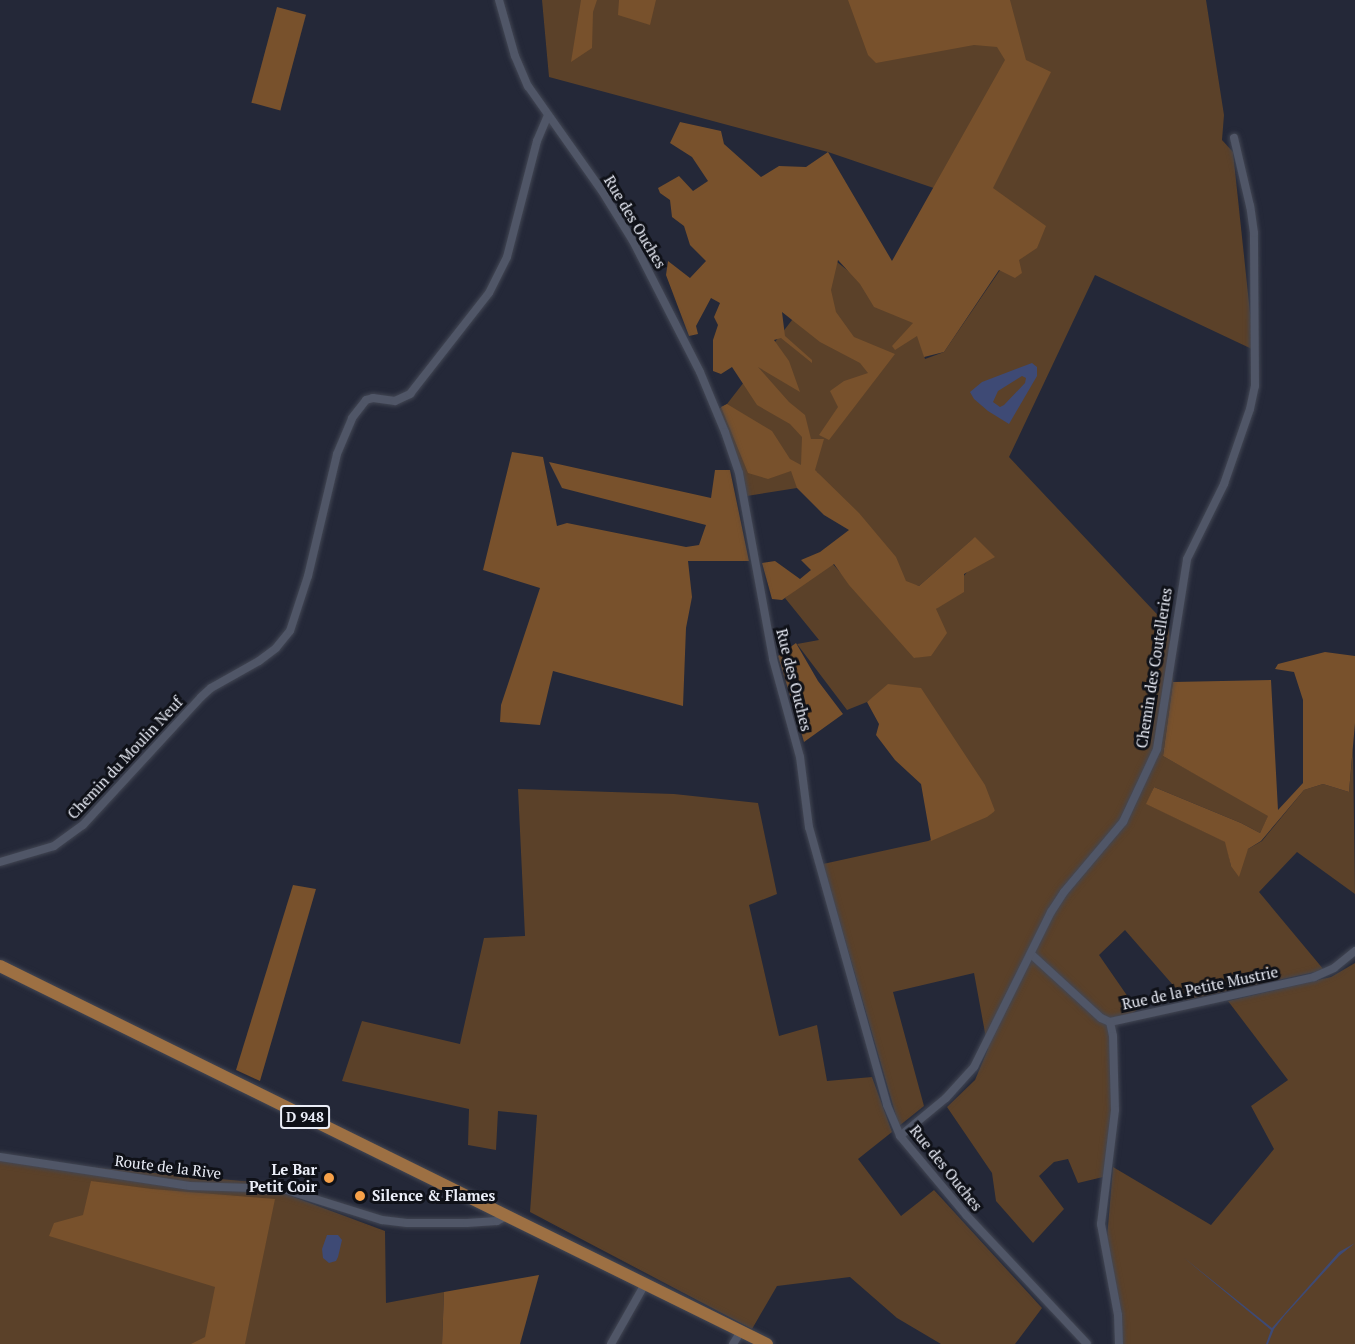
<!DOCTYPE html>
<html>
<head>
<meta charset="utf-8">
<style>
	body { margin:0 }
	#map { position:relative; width:1355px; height:1344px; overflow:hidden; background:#242838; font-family:"PT Serif",serif }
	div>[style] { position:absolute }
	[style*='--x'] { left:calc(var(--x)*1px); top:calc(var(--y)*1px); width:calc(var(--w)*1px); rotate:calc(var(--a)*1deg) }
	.green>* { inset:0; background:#5b4129 }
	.forest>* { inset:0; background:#78512c; transform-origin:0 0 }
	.water>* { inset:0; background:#3e4a75 }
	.roads { filter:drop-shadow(0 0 2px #424653) drop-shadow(0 0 2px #424653) }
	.minor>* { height:8px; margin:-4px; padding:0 4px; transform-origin:4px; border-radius:4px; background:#505667 }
	.primary>* { height:12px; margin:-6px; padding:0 6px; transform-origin:6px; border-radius:6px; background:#9d7043 }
	.dots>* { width:16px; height:16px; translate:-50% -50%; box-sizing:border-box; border:3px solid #0f1118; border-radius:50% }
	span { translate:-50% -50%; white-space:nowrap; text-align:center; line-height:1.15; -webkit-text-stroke:6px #0f1118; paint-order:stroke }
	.shield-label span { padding:2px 4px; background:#0f1118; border:2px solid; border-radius:4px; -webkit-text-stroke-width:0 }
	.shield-label { font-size:14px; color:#eaedf7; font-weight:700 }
	.street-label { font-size:15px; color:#eaedf7 }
	.poi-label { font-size:15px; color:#eaedf7; font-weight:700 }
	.right { translate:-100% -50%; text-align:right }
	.left { translate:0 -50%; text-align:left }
</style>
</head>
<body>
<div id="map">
	<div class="green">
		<div style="clip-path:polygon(542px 0,1206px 0,1224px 115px,1222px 140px,1233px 152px,1254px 350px,1095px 275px,1009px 457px,1169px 627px,1173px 682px,1163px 756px,1269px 815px,1260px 833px,1241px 823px,1154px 787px,1147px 804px,1226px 842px,1231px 866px,1248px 849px,1262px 841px,1304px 790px,1323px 784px,1349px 792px,1353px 748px,1355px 894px,1297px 852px,1259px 892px,1324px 970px,1186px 1000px,1125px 930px,1099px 955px,1137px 1010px,1111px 1027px,1114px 1106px,1103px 1177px,1078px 1183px,1068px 1159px,1054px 1162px,1039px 1176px,1064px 1209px,1033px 1243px,996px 1201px,992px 1173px,947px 1107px,975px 1080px,988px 1049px,974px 973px,893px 992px,924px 1106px,899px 1126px,823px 864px,928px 841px,995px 811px,890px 686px,867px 702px,847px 710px,797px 644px,819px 640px,785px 598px,831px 562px,916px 658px,936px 609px,984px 552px,973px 539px,919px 586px,906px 583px,817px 472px,797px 488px,747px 496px,719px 409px,727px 404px,837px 262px,914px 323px,925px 359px,944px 352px,1000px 270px,1045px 226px,828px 152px,549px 77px)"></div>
		<div style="clip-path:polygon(518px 789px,674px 794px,758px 803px,777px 894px,749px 905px,779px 1036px,817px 1025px,827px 1081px,872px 1077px,892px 1132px,858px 1159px,901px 1216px,934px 1190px,1042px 1308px,1015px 1344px,941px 1344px,897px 1318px,850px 1277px,777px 1286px,752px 1329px,530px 1212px,537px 1115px,498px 1111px,496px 1150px,468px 1145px,469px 1109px,342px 1081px,362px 1021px,460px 1044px,484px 938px,525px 936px)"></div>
		<div style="clip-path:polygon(1355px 963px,1355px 1344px,1123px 1344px,1107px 1238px,1113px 1167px,1211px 1225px,1274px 1149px,1251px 1106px,1288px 1080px,1228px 1001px,1331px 977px)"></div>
		<div style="clip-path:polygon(0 1159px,253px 1182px,385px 1231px,386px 1303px,444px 1292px,442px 1344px,0 1344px)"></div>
	</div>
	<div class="forest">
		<div style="clip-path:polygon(581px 0,597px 0,593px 12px,592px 48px,571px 62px)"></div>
		<div style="clip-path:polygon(619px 0,656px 0,650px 25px,618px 15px)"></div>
		<div style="clip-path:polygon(848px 0,1010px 0,1026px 60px,1051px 72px,993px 188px,1046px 226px,1037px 248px,1019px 260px,1022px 273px,1015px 278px,999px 270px,944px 352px,924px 357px,917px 336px,895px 350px,892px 346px,913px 323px,874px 307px,860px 284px,838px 260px,831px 290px,836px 312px,854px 337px,895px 354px,829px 440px,819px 435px,838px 407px,830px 391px,844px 381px,868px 373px,860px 363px,820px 342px,782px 312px,785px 336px,812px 360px,812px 363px,781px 338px,774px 340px,789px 361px,800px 392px,758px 367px,789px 402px,805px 415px,811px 439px,824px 439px,815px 470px,859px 513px,896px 557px,906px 581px,919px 586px,975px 537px,995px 557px,964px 574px,964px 592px,936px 609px,947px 633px,931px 656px,914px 658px,849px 585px,834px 564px,782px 600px,772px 599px,762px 563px,775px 561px,800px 579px,811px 570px,801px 560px,820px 552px,849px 530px,824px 515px,797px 488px,791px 471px,768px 479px,748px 473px,721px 407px,727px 404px,772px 431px,790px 459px,801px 465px,802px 437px,790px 424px,757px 405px,732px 367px,721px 374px,713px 371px,713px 340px,718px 325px,714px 317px,720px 303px,711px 298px,696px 326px,698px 334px,689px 336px,666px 275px,668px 261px,690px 278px,706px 261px,690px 245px,684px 226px,672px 217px,670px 200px,660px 193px,658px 188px,679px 176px,693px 191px,708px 181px,692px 157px,670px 143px,680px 122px,721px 131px,724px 144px,761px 177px,779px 166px,806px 167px,828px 152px,892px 261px,1005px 60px,997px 47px,974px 45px,876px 63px,868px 55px)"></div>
		<div style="left:277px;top:7px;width:30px;height:99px;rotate:15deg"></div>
		<div style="clip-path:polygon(512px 452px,543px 457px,557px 526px,567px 523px,686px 547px,699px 545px,706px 525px,562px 488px,549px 462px,711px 498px,715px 470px,730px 470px,749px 561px,688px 561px,692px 597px,686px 628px,683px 706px,553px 671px,540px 725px,500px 722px,501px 705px,540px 588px,483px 570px)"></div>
		<div style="clip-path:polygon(796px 643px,818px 681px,843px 714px,804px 742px,778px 656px)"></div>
		<div style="clip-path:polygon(1325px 652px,1355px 656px,1355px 723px,1349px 792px,1323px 784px,1304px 790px,1261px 841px,1248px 849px,1239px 877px,1231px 866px,1225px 842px,1146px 804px,1154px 787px,1241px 823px,1260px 833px,1268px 816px,1163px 756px,1173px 682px,1271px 680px,1278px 810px,1303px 783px,1303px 700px,1294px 672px,1275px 669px,1278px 664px)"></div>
		<div style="clip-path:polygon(888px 684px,921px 688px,985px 785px,995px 811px,987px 817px,931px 841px,921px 784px,895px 760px,876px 735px,879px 724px,867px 702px)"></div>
		<div style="clip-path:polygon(293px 885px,316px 889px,260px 1081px,236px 1070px)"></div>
		<div style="clip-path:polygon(91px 1181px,152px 1189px,275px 1199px,245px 1344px,191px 1344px,205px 1337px,215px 1287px,49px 1236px,54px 1223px,83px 1215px)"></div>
		<div style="clip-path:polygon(539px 1275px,520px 1344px,442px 1344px,444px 1292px)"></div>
	</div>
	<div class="water">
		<div style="clip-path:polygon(evenodd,1032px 363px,1037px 367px,1037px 376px,1009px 424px,988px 411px,974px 399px,970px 392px,982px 382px,1032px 363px,1022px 376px,1026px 378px,1025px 383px,1004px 405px,1000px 407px,993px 402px,998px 391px,1022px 376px)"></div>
		<div style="clip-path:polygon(327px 1235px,338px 1235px,342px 1240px,338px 1257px,336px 1261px,329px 1263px,323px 1258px,322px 1249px)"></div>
		<div style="clip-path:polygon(1355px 1243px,1339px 1256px,1285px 1315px,1274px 1329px,1268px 1344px,1266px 1344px,1271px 1330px,1183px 1257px,1272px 1328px,1339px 1252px)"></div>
	</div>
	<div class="roads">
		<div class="minor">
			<div style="--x:499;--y:0;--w:58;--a:74.1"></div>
			<div style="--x:515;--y:56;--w:33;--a:67"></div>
			<div style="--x:528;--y:86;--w:128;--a:54.8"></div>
			<div style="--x:602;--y:191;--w:59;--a:58.2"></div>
			<div style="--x:633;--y:241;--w:147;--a:62.9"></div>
			<div style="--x:700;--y:372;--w:65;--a:67.4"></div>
			<div style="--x:725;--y:432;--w:43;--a:71.1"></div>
			<div style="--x:739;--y:473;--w:189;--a:79.6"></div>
			<div style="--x:773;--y:659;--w:102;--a:74.6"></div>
			<div style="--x:800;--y:757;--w:71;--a:82.7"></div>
			<div style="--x:809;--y:827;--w:289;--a:74.3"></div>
			<div style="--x:887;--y:1105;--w:34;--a:67"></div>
			<div style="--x:900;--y:1136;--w:104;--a:50.1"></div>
			<div style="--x:967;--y:1216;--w:175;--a:46.8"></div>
			<div style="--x:0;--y:862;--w:56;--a:-16.5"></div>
			<div style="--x:54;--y:846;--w:36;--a:-36"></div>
			<div style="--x:83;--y:825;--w:174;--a:-47.3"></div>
			<div style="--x:201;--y:697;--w:13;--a:-42"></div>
			<div style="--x:211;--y:688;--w:55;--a:-29.4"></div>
			<div style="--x:259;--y:661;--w:21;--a:-37"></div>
			<div style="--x:276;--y:648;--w:22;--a:-51"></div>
			<div style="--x:290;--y:631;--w:58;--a:-71.9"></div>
			<div style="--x:308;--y:576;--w:125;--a:-76.6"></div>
			<div style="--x:337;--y:454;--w:39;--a:-67"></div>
			<div style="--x:352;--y:418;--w:23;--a:-52"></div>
			<div style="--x:366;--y:400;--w:7;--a:-16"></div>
			<div style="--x:373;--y:398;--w:22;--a:8"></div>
			<div style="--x:395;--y:401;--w:17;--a:-25"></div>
			<div style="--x:410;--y:394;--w:128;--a:-52"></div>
			<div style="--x:489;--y:293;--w:40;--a:-63.4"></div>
			<div style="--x:507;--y:257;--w:120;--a:-75.5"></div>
			<div style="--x:537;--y:141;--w:28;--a:-67"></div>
			<div style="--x:1032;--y:955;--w:93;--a:42.4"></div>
			<div style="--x:1101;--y:1018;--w:10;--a:24"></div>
			<div style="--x:1110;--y:1022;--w:209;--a:-12.4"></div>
			<div style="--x:1314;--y:977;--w:22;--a:-24"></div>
			<div style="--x:1334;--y:968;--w:27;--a:-39"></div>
			<div style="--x:1110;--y:1022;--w:14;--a:78"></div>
			<div style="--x:1113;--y:1036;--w:74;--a:88.5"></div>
			<div style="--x:1115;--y:1110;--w:115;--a:97"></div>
			<div style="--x:1101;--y:1224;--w:93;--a:79.4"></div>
			<div style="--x:1118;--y:1315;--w:29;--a:88"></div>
			<div style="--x:900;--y:1136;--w:60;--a:-39.6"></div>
			<div style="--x:946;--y:1098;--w:42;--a:-47.9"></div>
			<div style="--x:974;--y:1067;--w:173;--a:-63.6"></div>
			<div style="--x:1051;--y:912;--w:24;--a:-57"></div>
			<div style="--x:1064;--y:892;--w:92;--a:-49.9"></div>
			<div style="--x:1123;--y:822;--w:81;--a:-65"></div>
			<div style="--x:1157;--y:749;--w:192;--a:-81"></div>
			<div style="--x:1187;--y:559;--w:84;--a:-63.7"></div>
			<div style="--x:1224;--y:484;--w:79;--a:-70.9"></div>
			<div style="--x:1250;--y:409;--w:24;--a:-78"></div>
			<div style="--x:1255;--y:386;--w:153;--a:-90.4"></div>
			<div style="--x:1254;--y:233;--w:27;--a:-98"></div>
			<div style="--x:1250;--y:206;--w:70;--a:-103.2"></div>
			<div style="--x:0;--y:1157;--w:192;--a:8.7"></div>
			<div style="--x:190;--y:1186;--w:93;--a:1.8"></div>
			<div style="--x:283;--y:1189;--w:104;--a:17.4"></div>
			<div style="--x:382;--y:1220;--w:25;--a:7"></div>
			<div style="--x:407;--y:1223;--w:60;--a:0"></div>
			<div style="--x:467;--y:1223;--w:30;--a:-4"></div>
			<div style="--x:497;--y:1221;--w:11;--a:-27"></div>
			<div style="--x:611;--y:1344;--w:69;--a:-60.5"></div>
			<div style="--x:733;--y:1344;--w:15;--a:-58"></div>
		</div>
		<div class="primary">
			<div style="--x:0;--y:966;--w:855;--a:26.24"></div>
		</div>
	</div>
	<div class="dots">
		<div style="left:329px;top:1178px;background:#f7a149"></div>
		<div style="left:360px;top:1196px;background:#f7a149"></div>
	</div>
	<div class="shield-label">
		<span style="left:305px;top:1117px">D 948</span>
	</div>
	<div class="street-label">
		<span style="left:635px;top:222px;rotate:59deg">Rue des Ouches</span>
		<span style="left:1154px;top:668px;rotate:-81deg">Chemin des Coutelleries</span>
		<span style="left:794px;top:680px;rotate:76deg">Rue des Ouches</span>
		<span style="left:125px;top:758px;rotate:-47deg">Chemin du Moulin Neuf</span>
		<span style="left:1200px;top:988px;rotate:-12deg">Rue de la Petite Mustrie</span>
		<span style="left:168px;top:1167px;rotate:7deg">Route de la Rive</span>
		<span style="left:946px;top:1168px;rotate:51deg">Rue des Ouches</span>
	</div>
	<div class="poi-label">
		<span class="right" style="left:317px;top:1178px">Le Bar<br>Petit Coir</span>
		<span class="left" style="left:372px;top:1196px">Silence &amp; Flames</span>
	</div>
</div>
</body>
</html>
